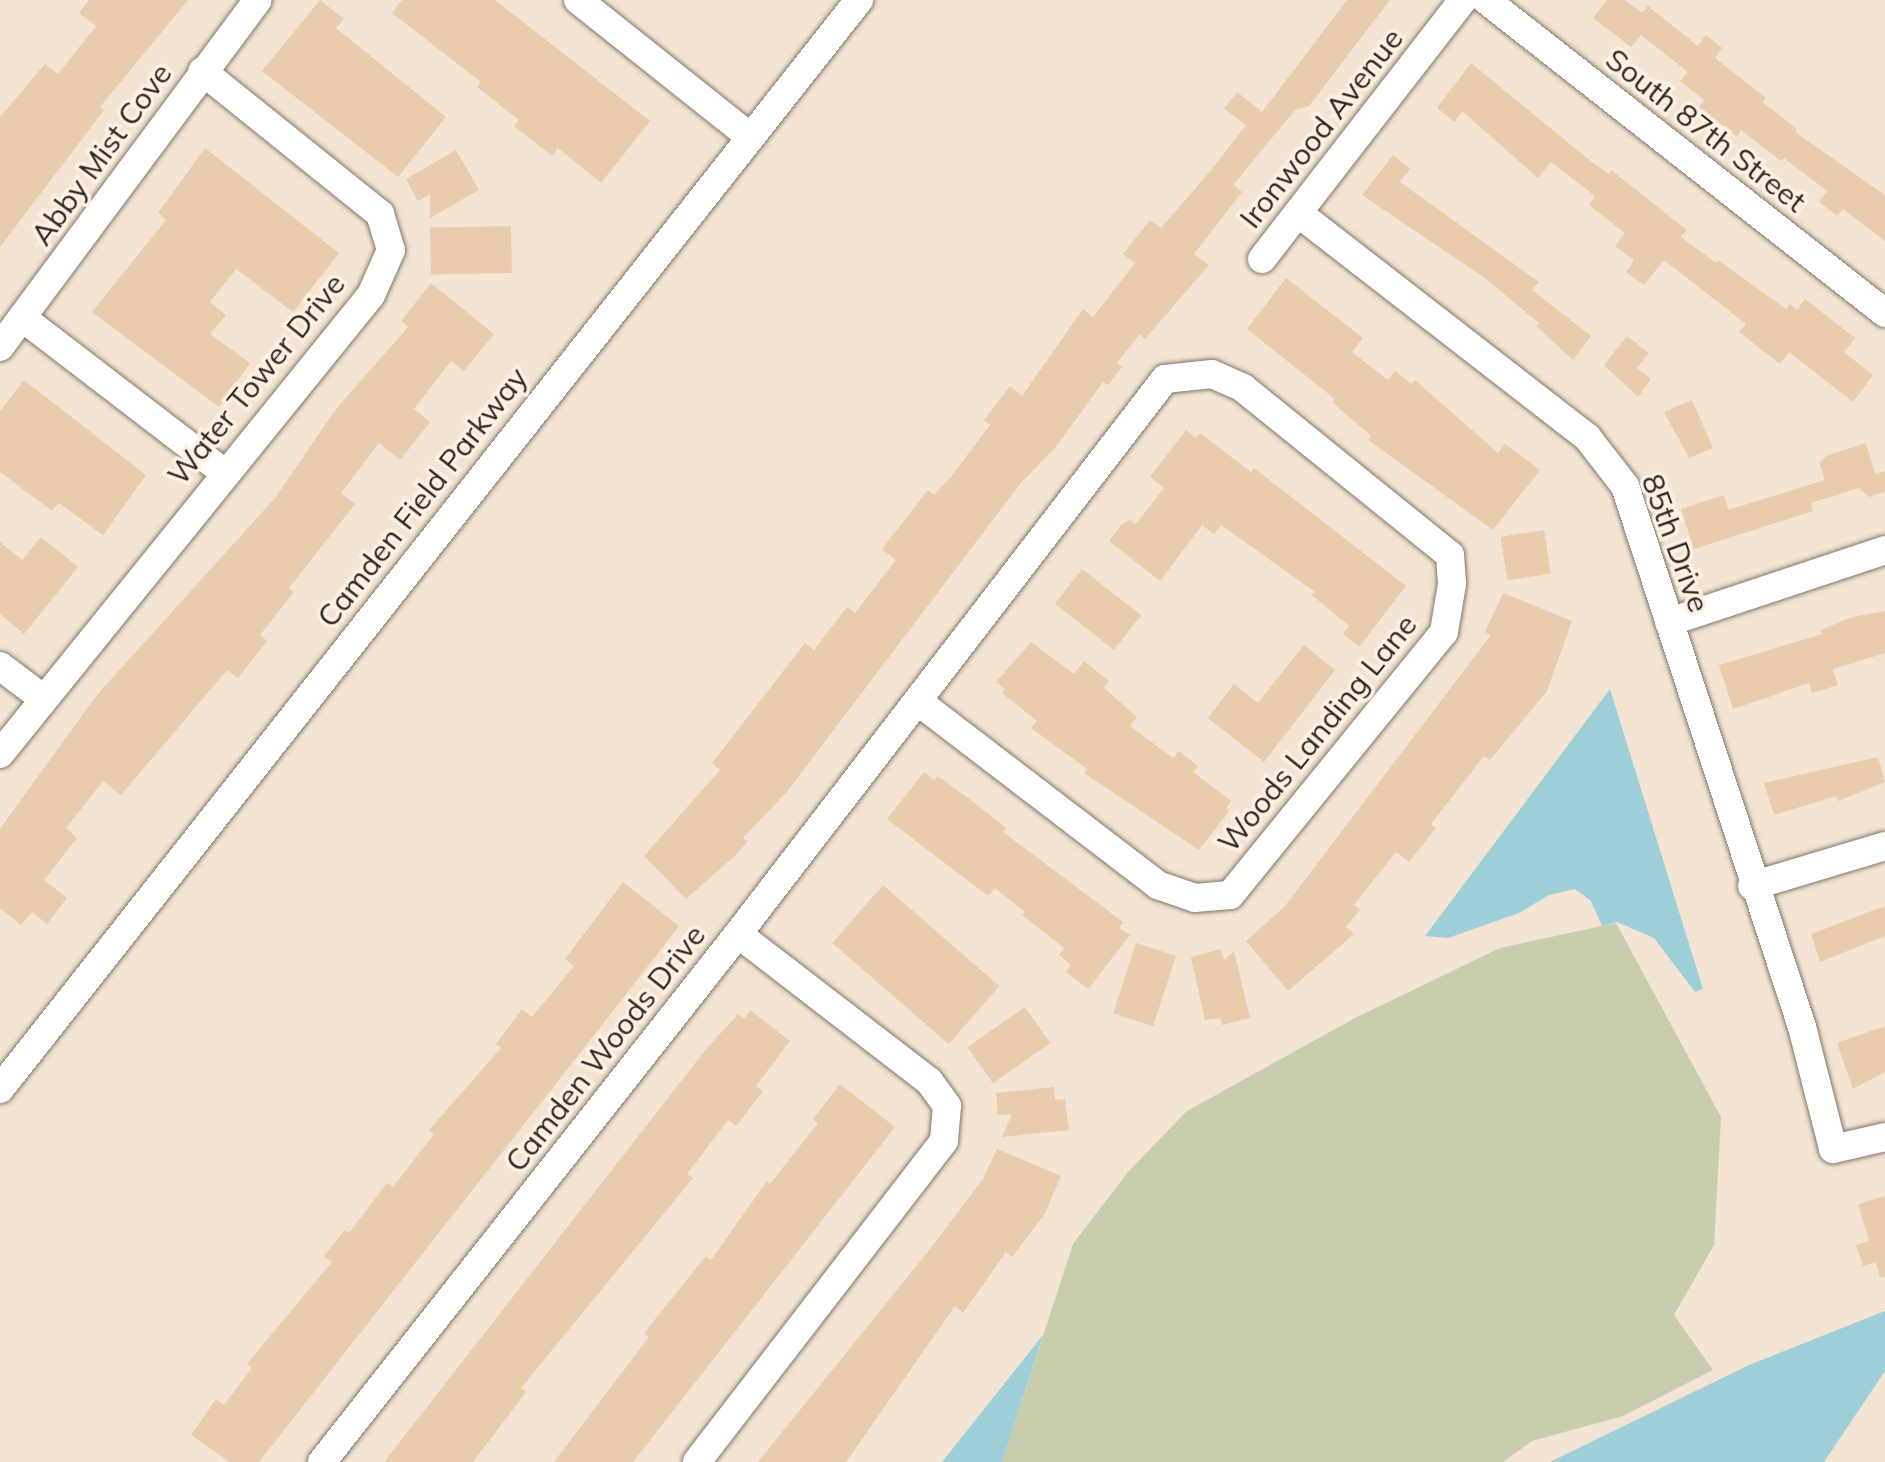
<!DOCTYPE html>
<html>
<head>
<meta charset="utf-8">
<style>
	body { margin:0 }
	#map { position:relative; width:1885px; height:1462px; overflow:hidden; background:#f3e4d3; font-family:Mulish,sans-serif }
	div>[style] { position:absolute }
	[style*='--x'] { left:calc(var(--x)*1px); top:calc(var(--y)*1px); width:calc(var(--w)*1px); rotate:calc(var(--a)*1deg) }
	.green>* { inset:0; background:#c8cead }
	.water>* { inset:0; background:#9fcfd8 }
	.building>* { inset:0; background:#e9ccad; transform-origin:0 0 }
	.roads { filter:drop-shadow(0 0 2px #837567) drop-shadow(0 0 2px #837567) }
	.minor>* { height:28px; margin:-14px; padding:0 14px; transform-origin:14px; border-radius:14px; background:#fff }
	span { translate:-50% -50%; white-space:nowrap; text-align:center; line-height:1.15; -webkit-text-stroke:7px #fef1e4; paint-order:stroke }
	.street-label { font-size:30px; color:#2d2721 }
</style>
</head>
<body>
<div id="map">
	<div class="green">
		<div style="clip-path:polygon(1616px 923px,1721px 1117px,1714px 1245px,1674px 1315px,1713px 1370px,1623px 1416px,1532px 1441px,1503px 1462px,1002px 1462px,1073px 1244px,1128px 1172px,1187px 1111px,1355px 1018px,1500px 948px)"></div>
	</div>
	<div class="water">
		<div style="clip-path:polygon(1610px 689px,1703px 989px,1695px 992px,1654px 938px,1617px 922px,1602px 926px,1591px 901px,1575px 889px,1549px 895px,1519px 913px,1448px 938px,1425px 936px)"></div>
		<div style="clip-path:polygon(1885px 1311px,1885px 1371px,1824px 1462px,1550px 1462px,1749px 1365px)"></div>
		<div style="clip-path:polygon(1043px 1335px,1002px 1462px,942px 1462px)"></div>
	</div>
	<div class="building">
		<div style="clip-path:polygon(89px 0,188px 0,100px 107px,104px 110px,0 247px,0 117px,45px 64px,58px 74px,96px 26px,79px 13px)"></div>
		<div style="clip-path:polygon(320px 0,344px 19px,336px 28px,446px 117px,398px 177px,262px 71px)"></div>
		<div style="clip-path:polygon(402px 0,495px 0,650px 121px,601px 183px,558px 148px,552px 156px,514px 126px,519px 120px,477px 87px,481px 82px,392px 13px)"></div>
		<div style="clip-path:polygon(1347px 0,1390px 0,1309px 106px,1295px 110px,1233px 185px,1242px 192px,1194px 254px,1209px 265px,1145px 339px,1140px 334px,1117px 363px,1122px 367px,1108px 385px,1103px 382px,1055px 448px,1020px 484px,786px 793px,743px 838px,748px 841px,737px 854px,686px 899px,644px 856px,720px 770px,712px 763px,805px 643px,814px 650px,847px 607px,855px 613px,896px 560px,882px 549px,928px 490px,934px 495px,950px 478px,990px 425px,984px 420px,1010px 386px,1022px 396px,1083px 309px,1093px 317px,1135px 263px,1123px 254px,1150px 220px,1161px 228px,1212px 169px,1246px 125px,1224px 109px,1237px 92px,1262px 112px)"></div>
		<div style="clip-path:polygon(1607px 0,1625px 0,1642px 13px,1648px 6px,1698px 46px,1706px 35px,1722px 48px,1715px 58px,1766px 98px,1763px 102px,1797px 129px,1795px 132px,1885px 195px,1885px 241px,1843px 209px,1837px 216px,1819px 202px,1827px 191px,1784px 158px,1781px 161px,1741px 130px,1737px 137px,1699px 107px,1704px 100px,1680px 81px,1688px 72px,1641px 35px,1631px 47px,1593px 18px)"></div>
		<div style="clip-path:polygon(1471px 63px,1588px 159px,1609px 174px,1611px 170px,1687px 230px,1681px 237px,1716px 263px,1718px 260px,1786px 309px,1790px 304px,1797px 310px,1805px 299px,1855px 338px,1844px 352px,1873px 375px,1853px 402px,1789px 352px,1780px 364px,1739px 332px,1746px 324px,1664px 260px,1644px 285px,1626px 272px,1634px 260px,1615px 246px,1625px 233px,1589px 205px,1595px 196px,1551px 162px,1538px 178px,1462px 111px,1455px 122px,1437px 108px)"></div>
		<div style="clip-path:polygon(205px 148px,339px 253px,293px 312px,236px 269px,210px 302px,226px 315px,210px 334px,250px 363px,219px 407px,92px 312px,166px 220px,158px 213px)"></div>
		<div style="clip-path:polygon(456px 150px,479px 190px,430px 218px,430px 194px,418px 201px,406px 179px)"></div>
		<div style="clip-path:polygon(1393px 155px,1410px 169px,1400px 182px,1539px 282px,1532px 290px,1591px 336px,1573px 360px,1536px 326px,1539px 323px,1482px 276px,1362px 195px)"></div>
		<div style="left:511px;top:226px;width:47px;height:81px;rotate:89deg"></div>
		<div style="clip-path:polygon(1286px 278px,1363px 338px,1352px 352px,1388px 380px,1395px 371px,1412px 384px,1415px 380px,1498px 453px,1505px 444px,1540px 470px,1493px 530px,1368px 440px,1371px 436px,1332px 402px,1335px 399px,1247px 329px)"></div>
		<div style="clip-path:polygon(431px 283px,494px 334px,464px 371px,451px 361px,414px 409px,430px 422px,400px 460px,379px 443px,341px 493px,355px 504px,289px 588px,294px 592px,260px 635px,267px 641px,238px 678px,227px 670px,121px 795px,103px 781px,66px 828px,77px 838px,44px 880px,67px 898px,47px 924px,32px 912px,21px 925px,0 908px,0 829px,96px 696px,275px 498px,336px 409px,408px 327px,401px 321px)"></div>
		<div style="clip-path:polygon(1627px 336px,1649px 353px,1637px 368px,1651px 379px,1638px 397px,1604px 365px)"></div>
		<div style="clip-path:polygon(24px 380px,146px 475px,103px 535px,59px 503px,52px 511px,0 472px,0 411px)"></div>
		<div style="clip-path:polygon(1692px 400px,1713px 448px,1689px 458px,1664px 412px)"></div>
		<div style="clip-path:polygon(1186px 430px,1196px 438px,1200px 433px,1251px 472px,1254px 468px,1406px 586px,1359px 647px,1343px 634px,1349px 626px,1312px 595px,1315px 592px,1221px 525px,1214px 534px,1202px 525px,1160px 581px,1109px 541px,1122px 524px,1130px 520px,1136px 524px,1164px 488px,1150px 477px)"></div>
		<div style="clip-path:polygon(1866px 443px,1875px 474px,1885px 471px,1885px 492px,1869px 497px,1859px 488px,1811px 503px,1813px 511px,1694px 549px,1681px 509px,1724px 495px,1728px 510px,1825px 480px,1819px 463px,1826px 456px)"></div>
		<div style="left:1544px;top:530px;width:44px;height:44px;rotate:81deg"></div>
		<div style="clip-path:polygon(41px 537px,78px 567px,24px 634px,0 614px,0 542px,22px 560px)"></div>
		<div style="left:1082px;top:569px;width:75px;height:44px;rotate:38deg"></div>
		<div style="clip-path:polygon(1503px 593px,1572px 621px,1547px 691px,1490px 760px,1484px 756px,1431px 824px,1436px 828px,1409px 862px,1396px 852px,1354px 905px,1360px 910px,1346px 927px,1354px 934px,1288px 991px,1246px 941px,1285px 906px,1491px 635px,1485px 632px)"></div>
		<div style="clip-path:polygon(1885px 611px,1885px 653px,1833px 669px,1838px 685px,1812px 693px,1809px 683px,1733px 709px,1719px 665px,1822px 634px,1821px 630px,1852px 617px)"></div>
		<div style="clip-path:polygon(1031px 642px,1074px 674px,1084px 661px,1109px 681px,1104px 688px,1137px 717px,1130px 726px,1173px 758px,1179px 751px,1198px 766px,1193px 772px,1231px 801px,1226px 808px,1229px 811px,1199px 850px,1084px 773px,1087px 769px,1031px 728px,1037px 721px,1002px 693px,1005px 689px,996px 682px)"></div>
		<div style="clip-path:polygon(1304px 645px,1335px 670px,1264px 762px,1208px 718px,1234px 684px,1258px 703px)"></div>
		<div style="clip-path:polygon(1878px 757px,1885px 782px,1838px 801px,1836px 796px,1774px 815px,1764px 783px)"></div>
		<div style="clip-path:polygon(924px 772px,934px 780px,938px 776px,972px 801px,1006px 828px,1003px 832px,1123px 922px,1119px 928px,1130px 935px,1088px 989px,1066px 972px,1071px 965px,1059px 955px,1064px 948px,1022px 915px,1025px 912px,995px 888px,988px 896px,887px 819px)"></div>
		<div style="clip-path:polygon(623px 882px,679px 926px,613px 1011px,259px 1462px,230px 1462px,191px 1435px,216px 1399px,224px 1405px,252px 1368px,247px 1364px,332px 1262px,324px 1256px,345px 1230px,349px 1233px,387px 1183px,393px 1187px,434px 1134px,429px 1130px,501px 1048px,496px 1044px,522px 1009px,532px 1017px,574px 966px,565px 959px)"></div>
		<div style="left:883px;top:885px;width:154px;height:77px;rotate:41deg"></div>
		<div style="clip-path:polygon(1885px 906px,1885px 936px,1820px 962px,1811px 934px)"></div>
		<div style="left:1136px;top:943px;width:42px;height:74px;rotate:18deg"></div>
		<div style="clip-path:polygon(1221px 949px,1224px 960px,1234px 951px,1250px 1018px,1222px 1025px,1221px 1018px,1205px 1020px,1191px 957px)"></div>
		<div style="left:1025px;top:1007px;width:44px;height:70px;rotate:55deg"></div>
		<div style="clip-path:polygon(750px 1010px,790px 1041px,756px 1086px,763px 1091px,736px 1126px,728px 1120px,687px 1174px,693px 1178px,521px 1388px,526px 1392px,473px 1462px,384px 1462px,707px 1048px,738px 1014px,744px 1019px)"></div>
		<div style="clip-path:polygon(1885px 1026px,1885px 1072px,1853px 1089px,1837px 1043px)"></div>
		<div style="clip-path:polygon(840px 1084px,895px 1127px,633px 1462px,554px 1462px,649px 1337px,644px 1333px,706px 1256px,711px 1260px,767px 1181px,770px 1184px,818px 1123px,813px 1119px)"></div>
		<div style="clip-path:polygon(1054px 1087px,1055px 1100px,1065px 1099px,1069px 1130px,1002px 1137px,1012px 1114px,998px 1115px,996px 1093px)"></div>
		<div style="clip-path:polygon(997px 1149px,1061px 1176px,1044px 1215px,1012px 1257px,1006px 1252px,963px 1313px,955px 1306px,846px 1462px,758px 1462px,930px 1249px,983px 1179px)"></div>
		<div style="clip-path:polygon(1885px 1196px,1885px 1277px,1880px 1278px,1876px 1262px,1863px 1266px,1856px 1245px,1869px 1241px,1858px 1204px)"></div>
	</div>
	<div class="roads">
		<div class="minor">
			<div style="--x:578;--y:0;--w:220;--a:38.5"></div>
			<div style="--x:1486;--y:0;--w:507;--a:38.11"></div>
			<div style="--x:1298;--y:213;--w:366;--a:37.8"></div>
			<div style="--x:1587;--y:437;--w:62;--a:52.2"></div>
			<div style="--x:1625;--y:486;--w:569;--a:71.88"></div>
			<div style="--x:1802;--y:1027;--w:126;--a:75.7"></div>
			<div style="--x:1833;--y:1149;--w:53;--a:-13"></div>
			<div style="--x:1262;--y:259;--w:328;--a:-52.2"></div>
			<div style="--x:24;--y:319;--w:253;--a:37.5"></div>
			<div style="--x:0;--y:347;--w:432;--a:-53.4"></div>
			<div style="--x:1669;--y:622;--w:228;--a:-18.4"></div>
			<div style="--x:0;--y:666;--w:51;--a:37.1"></div>
			<div style="--x:0;--y:754;--w:590;--a:-51.05"></div>
			<div style="--x:371;--y:295;--w:49;--a:-66"></div>
			<div style="--x:391;--y:250;--w:38;--a:-107"></div>
			<div style="--x:380;--y:214;--w:228;--a:-141.2"></div>
			<div style="--x:1752;--y:886;--w:139;--a:-16.7"></div>
			<div style="--x:738;--y:934;--w:700;--a:-52.43"></div>
			<div style="--x:1165;--y:379;--w:47;--a:-6.1"></div>
			<div style="--x:1212;--y:374;--w:34;--a:24"></div>
			<div style="--x:1243;--y:388;--w:266;--a:38.9"></div>
			<div style="--x:1450;--y:555;--w:29;--a:86"></div>
			<div style="--x:1452;--y:584;--w:49;--a:99.5"></div>
			<div style="--x:1444;--y:632;--w:339;--a:129.1"></div>
			<div style="--x:1230;--y:895;--w:35;--a:175"></div>
			<div style="--x:1195;--y:898;--w:39;--a:-161"></div>
			<div style="--x:1158;--y:885;--w:301;--a:-142.6"></div>
			<div style="--x:0;--y:1089;--w:1387;--a:-51.73"></div>
			<div style="--x:322;--y:1462;--w:672;--a:-51.77"></div>
			<div style="--x:738;--y:934;--w:241;--a:37.6"></div>
			<div style="--x:929;--y:1081;--w:31;--a:54"></div>
			<div style="--x:947;--y:1106;--w:35;--a:95"></div>
			<div style="--x:944;--y:1141;--w:405;--a:127.6"></div>
		</div>
	</div>
	<div class="street-label">
		<span style="left:1321px;top:128px;rotate:-52deg">Ironwood Avenue</span>
		<span style="left:1706px;top:130px;rotate:38deg">South 87th Street</span>
		<span style="left:101px;top:154px;rotate:-54deg">Abby Mist Cove</span>
		<span style="left:256px;top:379px;rotate:-51deg">Water Tower Drive</span>
		<span style="left:422px;top:497px;rotate:-52deg">Camden Field Parkway</span>
		<span style="left:1676px;top:543px;rotate:70deg">85th Drive</span>
		<span style="left:1317px;top:733px;rotate:-51deg">Woods Landing Lane</span>
		<span style="left:605px;top:1048px;rotate:-52deg">Camden Woods Drive</span>
	</div>
</div>
</body>
</html>
